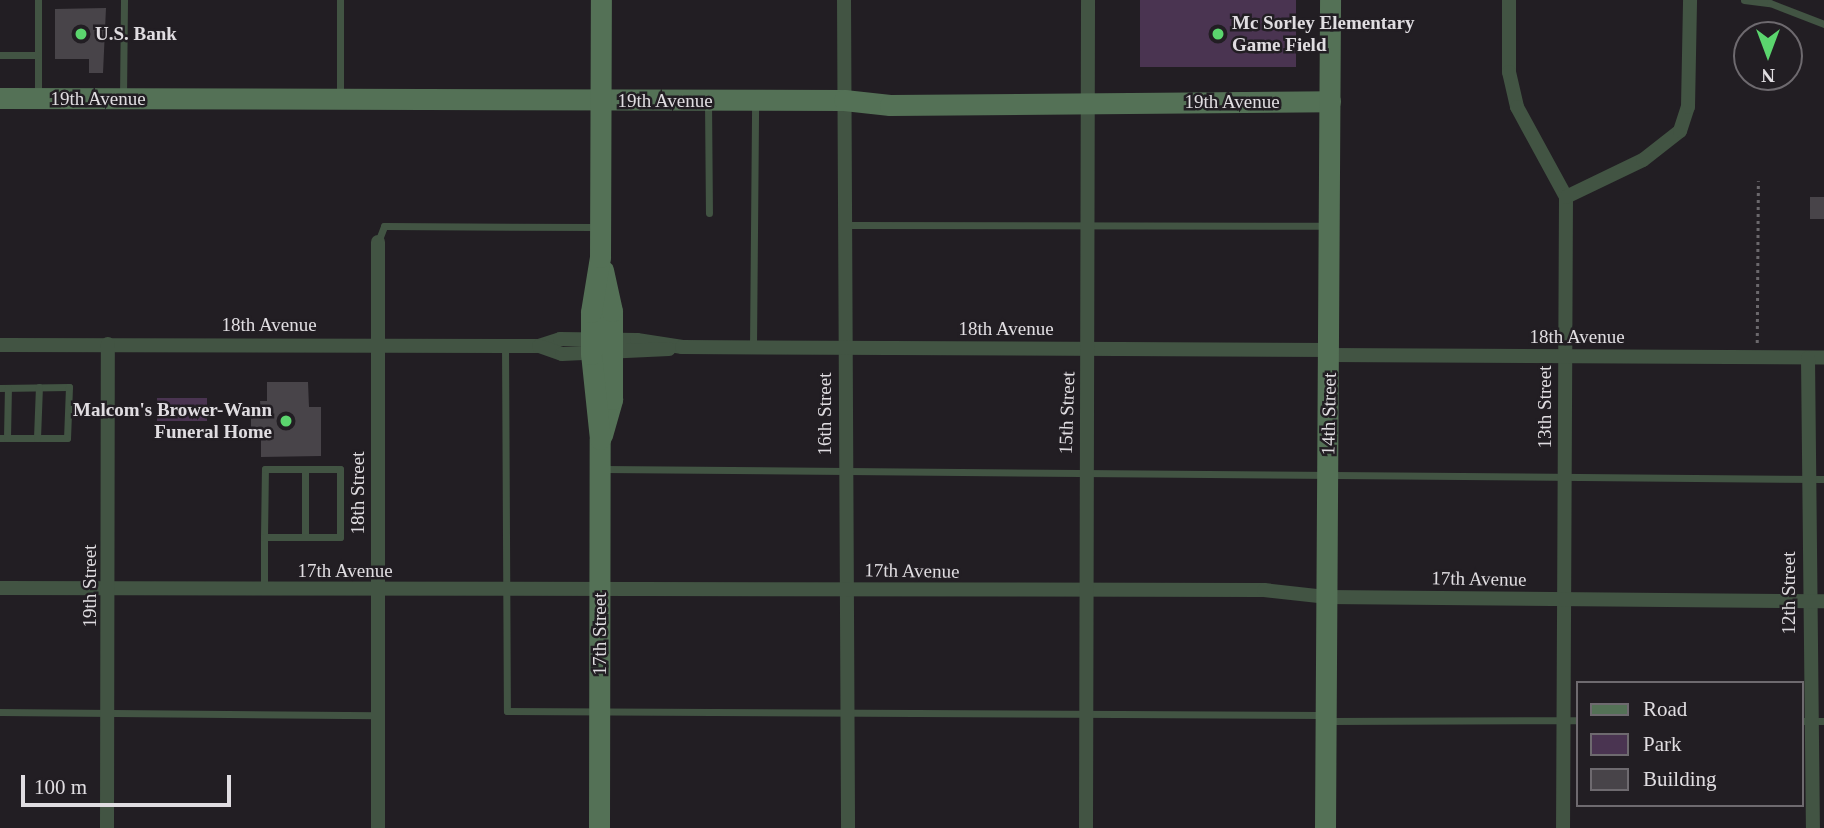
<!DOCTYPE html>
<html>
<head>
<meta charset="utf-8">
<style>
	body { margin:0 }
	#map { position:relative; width:1824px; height:828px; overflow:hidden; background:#221e23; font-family:"Times New Roman",serif }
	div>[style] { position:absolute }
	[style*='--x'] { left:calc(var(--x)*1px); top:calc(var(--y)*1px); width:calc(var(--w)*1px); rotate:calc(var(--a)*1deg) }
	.green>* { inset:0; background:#4a3451; transform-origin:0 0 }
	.building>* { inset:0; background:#484449; transform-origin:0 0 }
	.path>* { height:2.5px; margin-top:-1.25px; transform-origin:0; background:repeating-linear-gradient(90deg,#6b686c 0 3.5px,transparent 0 7px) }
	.lane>* { height:7px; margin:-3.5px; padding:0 3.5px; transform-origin:3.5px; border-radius:3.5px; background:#425443 }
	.street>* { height:14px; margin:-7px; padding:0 7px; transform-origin:7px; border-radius:7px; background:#425443 }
	.secondary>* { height:21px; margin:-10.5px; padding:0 10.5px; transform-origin:10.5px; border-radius:10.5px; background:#547156 }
	.dots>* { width:19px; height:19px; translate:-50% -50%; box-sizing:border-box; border:4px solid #221e23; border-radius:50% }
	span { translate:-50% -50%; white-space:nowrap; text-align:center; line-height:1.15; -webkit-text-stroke:5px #221e23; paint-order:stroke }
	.poi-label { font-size:19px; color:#e0dde1; font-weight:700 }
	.left { translate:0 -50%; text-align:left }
	.right { translate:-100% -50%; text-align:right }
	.street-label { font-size:19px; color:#e0dde1 }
	.legend { position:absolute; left:1576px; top:681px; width:228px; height:126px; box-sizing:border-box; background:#221e23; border:2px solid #6e6a6f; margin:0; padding:9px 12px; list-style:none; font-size:21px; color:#e0dde1 }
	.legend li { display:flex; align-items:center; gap:14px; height:35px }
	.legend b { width:35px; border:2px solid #6e6a6f }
	.north { position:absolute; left:1733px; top:21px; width:70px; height:70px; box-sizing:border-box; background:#221e23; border:2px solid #6e6a6f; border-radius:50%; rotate:180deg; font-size:19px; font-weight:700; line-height:28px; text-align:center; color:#e0dde1 }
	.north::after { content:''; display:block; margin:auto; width:24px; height:32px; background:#5bd56e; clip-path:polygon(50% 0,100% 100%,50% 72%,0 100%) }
	.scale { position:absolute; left:21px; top:775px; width:210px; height:32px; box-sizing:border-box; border:4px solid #e0dde1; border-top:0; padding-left:9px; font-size:21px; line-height:24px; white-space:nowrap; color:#e0dde1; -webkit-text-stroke:5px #221e23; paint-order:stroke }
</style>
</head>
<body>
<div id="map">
	<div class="green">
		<div style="left:1140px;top:0;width:156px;height:67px"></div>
		<div style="left:157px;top:398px;width:50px;height:23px"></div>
	</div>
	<div class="building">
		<div style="clip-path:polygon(106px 8px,103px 73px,89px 73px,89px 59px,55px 59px,55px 9px)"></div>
		<div style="left:1810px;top:197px;width:14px;height:22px"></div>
		<div style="clip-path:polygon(267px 382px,308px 382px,309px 407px,321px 407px,321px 456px,261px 457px,261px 430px,251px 430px,251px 413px,261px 413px,260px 401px,267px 401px)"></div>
	</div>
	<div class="path">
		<div style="--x:1757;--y:343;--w:162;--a:-89.6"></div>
	</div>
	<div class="lane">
		<div style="--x:38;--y:0;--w:94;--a:90"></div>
		<div style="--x:1744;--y:0;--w:26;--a:7"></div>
		<div style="--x:1770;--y:3;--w:58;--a:21.3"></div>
		<div style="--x:0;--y:55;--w:37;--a:0"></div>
		<div style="--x:340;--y:96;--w:96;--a:-90"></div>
		<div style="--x:123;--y:97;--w:97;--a:-89.4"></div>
		<div style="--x:708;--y:101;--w:112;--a:89.5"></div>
		<div style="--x:845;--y:225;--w:481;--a:0.1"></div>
		<div style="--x:378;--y:242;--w:17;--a:-69"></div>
		<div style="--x:384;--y:226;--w:212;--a:0.3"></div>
		<div style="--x:505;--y:345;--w:366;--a:89.7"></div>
		<div style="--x:507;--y:711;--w:815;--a:0.28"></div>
		<div style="--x:753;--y:347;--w:243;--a:-89.5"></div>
		<div style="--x:0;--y:388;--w:69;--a:-0.8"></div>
		<div style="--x:69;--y:387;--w:51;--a:92.2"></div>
		<div style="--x:67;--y:438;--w:67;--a:180"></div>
		<div style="--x:7;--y:438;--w:50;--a:-88.9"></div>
		<div style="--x:37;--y:438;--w:51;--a:-87.8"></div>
		<div style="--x:603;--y:469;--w:1221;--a:0.47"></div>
		<div style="--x:305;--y:537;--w:68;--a:-90"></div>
		<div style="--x:264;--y:589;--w:52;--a:-90"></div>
		<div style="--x:264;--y:537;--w:68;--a:-89.2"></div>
		<div style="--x:265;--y:469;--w:75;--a:0"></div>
		<div style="--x:340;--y:469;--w:68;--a:90"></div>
		<div style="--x:340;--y:537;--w:76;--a:180"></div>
		<div style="--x:0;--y:712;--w:377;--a:0.5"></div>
		<div style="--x:1329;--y:721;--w:248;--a:-0.2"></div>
		<div style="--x:1801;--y:721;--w:23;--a:0"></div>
	</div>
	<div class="street">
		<div style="--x:844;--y:0;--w:828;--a:89.72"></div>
		<div style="--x:1509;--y:0;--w:72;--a:90"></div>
		<div style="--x:1509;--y:72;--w:36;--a:77"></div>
		<div style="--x:1517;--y:107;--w:102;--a:61.4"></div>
		<div style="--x:1566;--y:197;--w:631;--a:90.27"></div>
		<div style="--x:1566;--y:197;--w:85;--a:-25.7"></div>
		<div style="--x:1643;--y:160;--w:47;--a:-38.1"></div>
		<div style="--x:1680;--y:131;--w:25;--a:-72"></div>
		<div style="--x:1688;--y:107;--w:107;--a:-88.9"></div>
		<div style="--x:0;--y:345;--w:539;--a:0.11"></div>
		<div style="--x:539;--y:346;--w:22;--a:-18"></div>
		<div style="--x:560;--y:339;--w:77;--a:0.7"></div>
		<div style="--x:637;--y:340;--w:46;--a:8.8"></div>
		<div style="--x:682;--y:347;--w:648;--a:0.27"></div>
		<div style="--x:539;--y:346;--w:24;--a:19"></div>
		<div style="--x:562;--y:354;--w:107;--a:-2.7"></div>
		<div style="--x:1329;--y:355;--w:495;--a:0.3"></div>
		<div style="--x:1808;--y:358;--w:470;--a:89.4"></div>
		<div style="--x:0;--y:588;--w:1264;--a:0.09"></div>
		<div style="--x:1264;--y:590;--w:62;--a:6.4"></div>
		<div style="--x:1326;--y:597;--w:498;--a:0.5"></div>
		<div style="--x:107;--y:828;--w:484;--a:-89.9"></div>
		<div style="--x:378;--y:828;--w:586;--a:-90"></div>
		<div style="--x:1086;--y:828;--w:828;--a:-89.86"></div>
	</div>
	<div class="secondary">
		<div style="--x:0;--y:98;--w:844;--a:0.14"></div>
		<div style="--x:844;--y:100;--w:46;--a:6.2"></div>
		<div style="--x:890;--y:105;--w:440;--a:-0.5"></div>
		<div style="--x:602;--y:435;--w:37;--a:-74"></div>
		<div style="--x:612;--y:399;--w:88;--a:-90"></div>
		<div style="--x:612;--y:311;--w:42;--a:-102.4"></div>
		<div style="--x:599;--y:828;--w:389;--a:-89.9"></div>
		<div style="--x:600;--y:439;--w:85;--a:-96"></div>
		<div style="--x:591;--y:354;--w:42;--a:-90"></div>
		<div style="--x:591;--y:312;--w:56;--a:-80.7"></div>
		<div style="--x:600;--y:257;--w:257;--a:-89.8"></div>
		<div style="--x:1325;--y:828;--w:828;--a:-89.65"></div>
	</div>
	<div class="dots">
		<div style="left:81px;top:34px;background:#5bd56e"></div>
		<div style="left:1218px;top:34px;background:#5bd56e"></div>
		<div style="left:286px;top:421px;background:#5bd56e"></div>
	</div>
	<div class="poi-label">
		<span class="left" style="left:1232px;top:34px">Mc Sorley Elementary<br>Game Field</span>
		<span class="left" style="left:95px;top:34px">U.S. Bank</span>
		<span class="right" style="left:272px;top:421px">Malcom's Brower-Wann<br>Funeral Home</span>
	</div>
	<div class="street-label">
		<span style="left:98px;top:99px">19th Avenue</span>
		<span style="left:665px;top:101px">19th Avenue</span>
		<span style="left:1232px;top:102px">19th Avenue</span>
		<span style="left:269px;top:325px">18th Avenue</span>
		<span style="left:1006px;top:329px">18th Avenue</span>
		<span style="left:1577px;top:337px">18th Avenue</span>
		<span style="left:1545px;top:407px;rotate:-90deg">13th Street</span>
		<span style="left:1067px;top:413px;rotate:-88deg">15th Street</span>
		<span style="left:825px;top:414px;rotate:-90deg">16th Street</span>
		<span style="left:1329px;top:414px;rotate:-89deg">14th Street</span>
		<span style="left:358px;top:493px;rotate:-90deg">18th Street</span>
		<span style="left:345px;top:571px">17th Avenue</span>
		<span style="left:912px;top:571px;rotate:1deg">17th Avenue</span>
		<span style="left:1479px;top:579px;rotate:1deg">17th Avenue</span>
		<span style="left:90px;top:586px;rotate:-90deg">19th Street</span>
		<span style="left:1789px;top:593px;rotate:-90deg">12th Street</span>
		<span style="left:600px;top:634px;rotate:-90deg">17th Street</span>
	</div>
	<ul class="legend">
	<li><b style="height:9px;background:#547156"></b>Road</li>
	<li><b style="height:19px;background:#4a3451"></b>Park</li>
	<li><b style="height:19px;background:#484449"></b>Building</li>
	</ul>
	<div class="north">N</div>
	<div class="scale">100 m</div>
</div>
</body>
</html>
